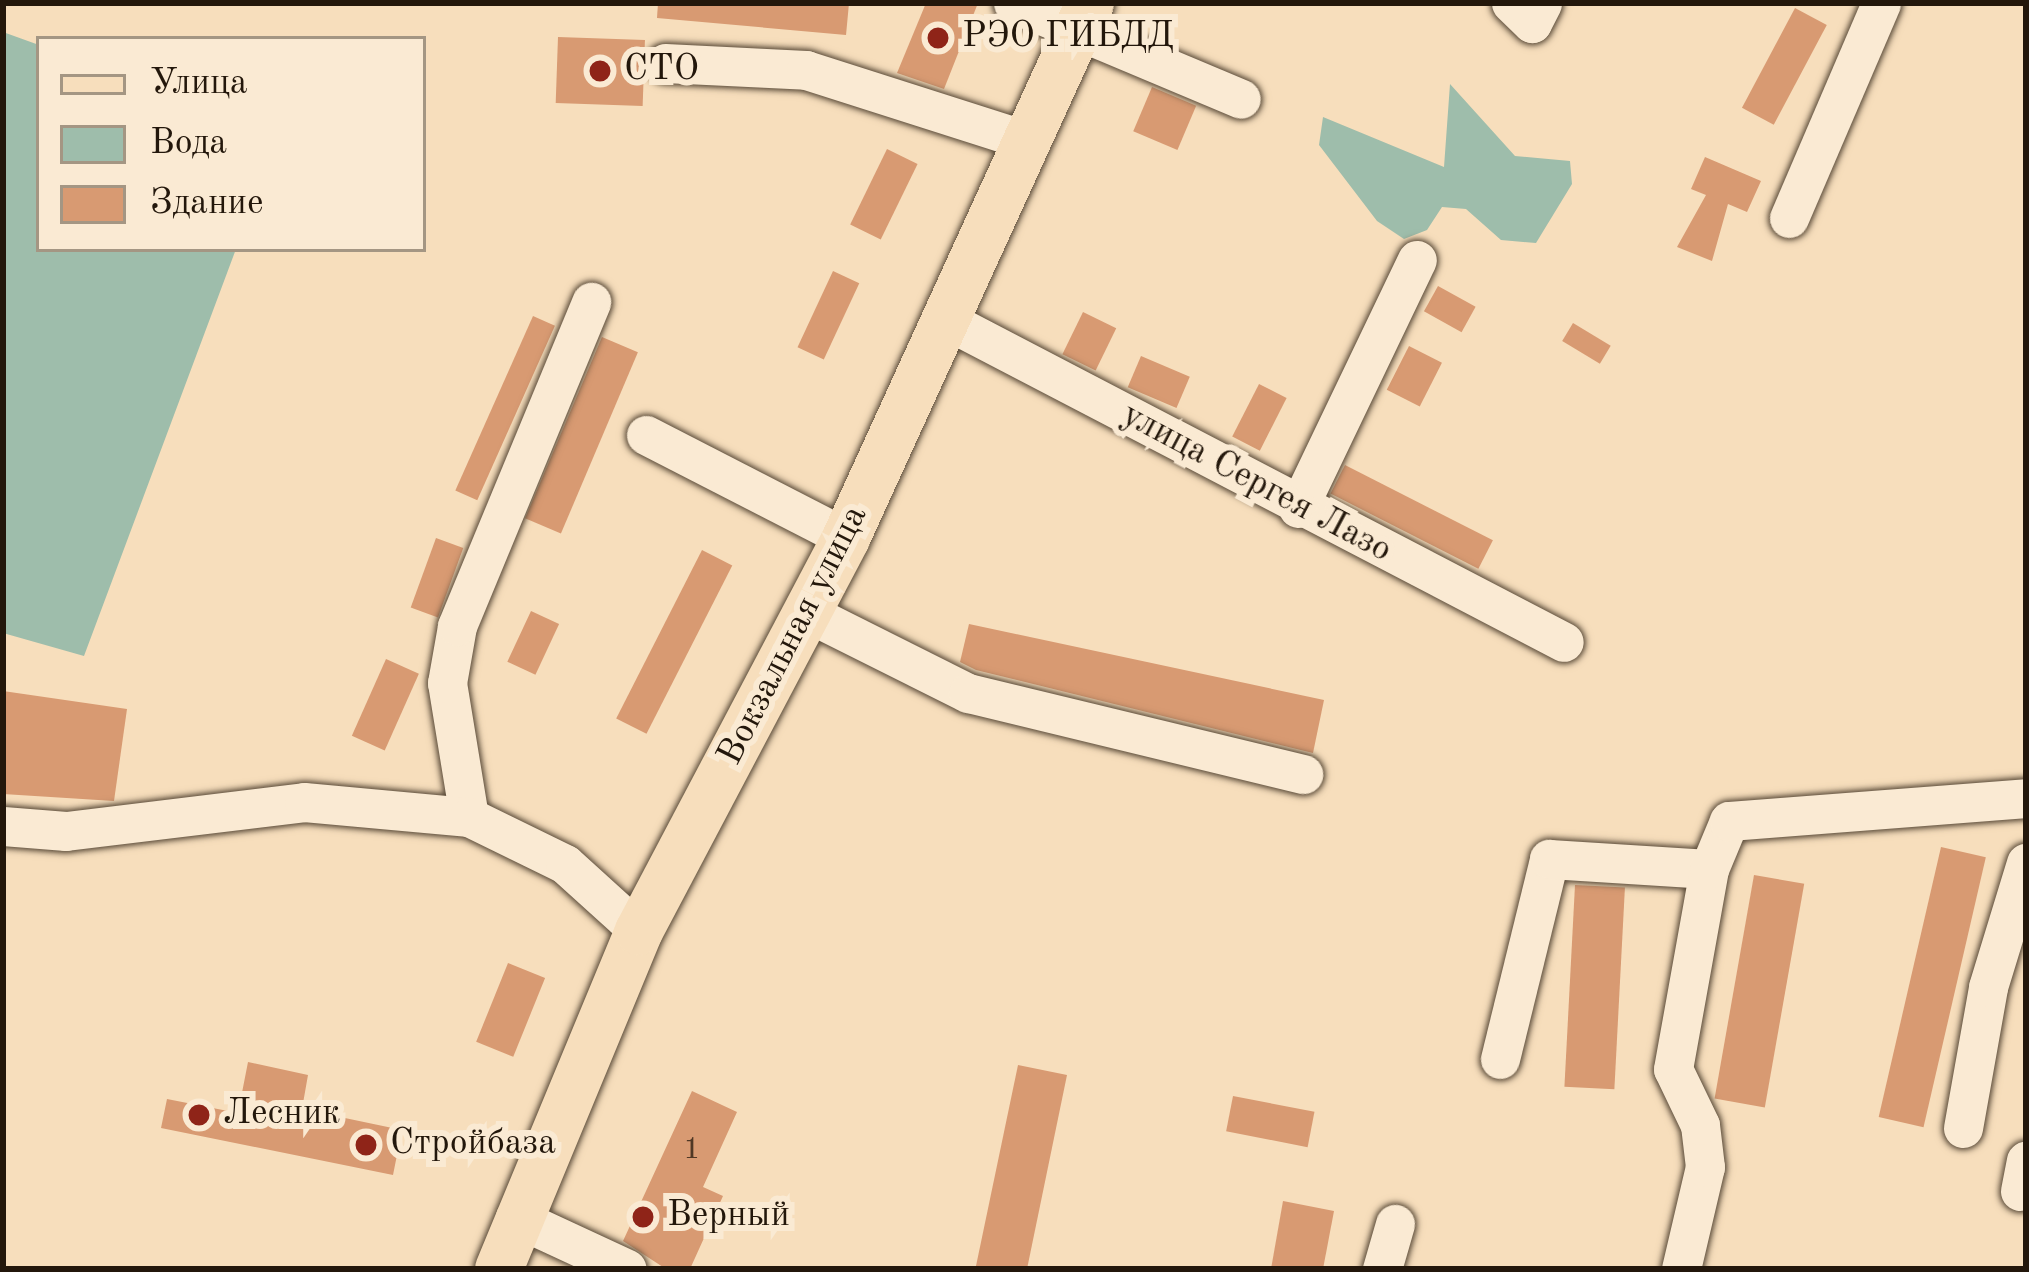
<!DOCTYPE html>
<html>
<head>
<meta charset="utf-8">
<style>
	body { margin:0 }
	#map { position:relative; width:2029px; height:1272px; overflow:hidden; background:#f7debc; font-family:"Old Standard TT",serif }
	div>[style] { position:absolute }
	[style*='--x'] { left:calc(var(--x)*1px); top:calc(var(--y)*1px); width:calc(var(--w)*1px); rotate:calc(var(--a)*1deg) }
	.water>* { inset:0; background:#9ebdab }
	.building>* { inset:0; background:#d89a72; transform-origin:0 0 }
	.roads { filter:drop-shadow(0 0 3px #584937) drop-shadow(0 0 3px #584937) }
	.minor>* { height:39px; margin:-19.5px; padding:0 19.5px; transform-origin:19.5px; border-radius:19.5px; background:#faead3 }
	.major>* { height:48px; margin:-24px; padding:0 24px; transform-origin:24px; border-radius:24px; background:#f7debc }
	.dots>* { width:33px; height:33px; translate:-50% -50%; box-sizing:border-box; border:6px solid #faead3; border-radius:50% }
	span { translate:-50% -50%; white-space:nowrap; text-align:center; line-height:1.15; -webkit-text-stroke:12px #faead3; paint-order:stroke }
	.number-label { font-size:30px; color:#503825 }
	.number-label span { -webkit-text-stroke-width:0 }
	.poi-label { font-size:36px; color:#23170b }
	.left { translate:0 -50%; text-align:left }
	.street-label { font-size:36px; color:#23170b }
	.frame { position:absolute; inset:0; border:6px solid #23170b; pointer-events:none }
	.legend { position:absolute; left:36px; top:36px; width:390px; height:216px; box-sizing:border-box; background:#faead3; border:3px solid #a49683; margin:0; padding:15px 21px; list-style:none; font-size:36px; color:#23170b }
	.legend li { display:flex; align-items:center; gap:24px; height:60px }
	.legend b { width:60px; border:3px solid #a49683 }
</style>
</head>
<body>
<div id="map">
	<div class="water">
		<div style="clip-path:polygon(3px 32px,39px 45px,39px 249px,236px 249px,84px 656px,3px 633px)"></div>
		<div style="clip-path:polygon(1450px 84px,1515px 156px,1570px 161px,1572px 184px,1536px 243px,1501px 240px,1466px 209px,1442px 207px,1427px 230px,1404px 239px,1377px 221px,1319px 145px,1323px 117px,1444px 167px)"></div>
	</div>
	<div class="building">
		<div style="clip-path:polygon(658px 3px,849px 3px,846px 35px,657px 18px)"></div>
		<div style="clip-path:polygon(926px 3px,978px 3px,944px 89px,897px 73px)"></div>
		<div style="left:1795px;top:8px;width:36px;height:113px;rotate:28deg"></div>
		<div style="left:558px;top:37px;width:87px;height:66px;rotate:2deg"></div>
		<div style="left:1152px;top:87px;width:48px;height:48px;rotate:23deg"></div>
		<div style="left:887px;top:149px;width:34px;height:84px;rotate:26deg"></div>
		<div style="clip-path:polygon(1705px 157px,1761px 181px,1747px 212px,1728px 204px,1712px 261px,1677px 247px,1706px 195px,1691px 189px)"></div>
		<div style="left:833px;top:271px;width:29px;height:84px;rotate:25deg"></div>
		<div style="left:1438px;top:286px;width:43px;height:29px;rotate:29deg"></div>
		<div style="left:1083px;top:312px;width:37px;height:47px;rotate:26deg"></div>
		<div style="left:533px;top:316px;width:24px;height:191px;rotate:24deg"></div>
		<div style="left:1573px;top:323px;width:44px;height:21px;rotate:31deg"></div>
		<div style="left:602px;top:337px;width:39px;height:197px;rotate:23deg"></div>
		<div style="left:1409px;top:346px;width:37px;height:49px;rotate:27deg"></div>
		<div style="left:1141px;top:356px;width:53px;height:34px;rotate:23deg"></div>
		<div style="left:1259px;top:384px;width:31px;height:59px;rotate:27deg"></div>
		<div style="left:1345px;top:465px;width:166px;height:32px;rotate:27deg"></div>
		<div style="left:436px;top:538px;width:29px;height:74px;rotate:20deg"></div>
		<div style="left:702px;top:550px;width:34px;height:189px;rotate:27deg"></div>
		<div style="left:531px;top:611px;width:31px;height:56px;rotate:25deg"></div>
		<div style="clip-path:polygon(969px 624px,1324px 700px,1313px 753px,976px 670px,960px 662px)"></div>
		<div style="left:386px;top:659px;width:36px;height:84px;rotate:24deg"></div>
		<div style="clip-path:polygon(3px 691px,127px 709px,114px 801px,3px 794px)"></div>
		<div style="left:1941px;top:847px;width:46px;height:277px;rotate:13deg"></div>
		<div style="left:1754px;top:875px;width:51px;height:227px;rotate:10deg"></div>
		<div style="left:1575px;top:885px;width:50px;height:202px;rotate:3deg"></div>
		<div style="left:508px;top:963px;width:40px;height:85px;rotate:22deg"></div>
		<div style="clip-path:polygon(248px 1062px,308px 1075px,302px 1109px,402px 1130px,393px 1175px,161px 1128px,167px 1099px,238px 1113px)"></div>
		<div style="clip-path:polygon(1018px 1065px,1067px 1075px,1027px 1269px,990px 1269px,976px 1266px)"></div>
		<div style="clip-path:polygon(692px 1091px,737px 1112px,703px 1187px,723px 1196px,690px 1269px,666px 1269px,623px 1241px)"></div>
		<div style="left:1233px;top:1096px;width:83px;height:36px;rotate:11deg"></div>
		<div style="clip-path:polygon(1283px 1201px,1334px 1211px,1323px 1269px,1271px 1269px)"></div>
	</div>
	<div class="roads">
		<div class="minor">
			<div style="--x:1013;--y:3;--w:247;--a:22.8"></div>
			<div style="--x:1511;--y:3;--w:29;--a:44"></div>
			<div style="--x:1532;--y:23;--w:22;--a:-63"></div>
			<div style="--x:665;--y:63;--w:141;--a:2.8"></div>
			<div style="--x:806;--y:70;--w:236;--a:17.7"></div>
			<div style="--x:1789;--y:218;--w:234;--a:-66.8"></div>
			<div style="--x:950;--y:322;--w:692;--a:27.53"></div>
			<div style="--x:646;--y:435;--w:225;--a:27.2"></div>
			<div style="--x:1298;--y:508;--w:275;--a:-64.4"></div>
			<div style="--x:808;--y:613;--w:179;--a:26.6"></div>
			<div style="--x:968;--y:693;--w:345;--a:13.6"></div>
			<div style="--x:469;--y:817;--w:136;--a:-99.3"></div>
			<div style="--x:447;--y:683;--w:58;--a:-80"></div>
			<div style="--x:457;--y:626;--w:351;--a:-67.5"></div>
			<div style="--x:3;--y:826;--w:63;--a:4.5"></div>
			<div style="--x:66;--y:831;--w:240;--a:-6.9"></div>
			<div style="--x:304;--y:802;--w:166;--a:5.2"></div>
			<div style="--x:469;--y:817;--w:107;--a:26.1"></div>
			<div style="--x:565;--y:864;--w:100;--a:42.2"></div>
			<div style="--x:1500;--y:1059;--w:206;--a:-76.2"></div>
			<div style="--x:1549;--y:859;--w:160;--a:3.6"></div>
			<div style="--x:1963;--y:1128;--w:143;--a:-79.9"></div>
			<div style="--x:1988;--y:987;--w:130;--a:-73"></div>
			<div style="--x:2020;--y:1191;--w:31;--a:-79"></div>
			<div style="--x:515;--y:1217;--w:123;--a:24.9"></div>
			<div style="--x:1382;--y:1269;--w:47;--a:-73.9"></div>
			<div style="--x:1681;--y:1269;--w:105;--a:-76.8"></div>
			<div style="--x:1705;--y:1167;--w:42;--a:-96.8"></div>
			<div style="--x:1700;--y:1125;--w:62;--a:-115.7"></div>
			<div style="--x:1673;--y:1069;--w:203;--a:-79.8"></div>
			<div style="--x:1709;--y:869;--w:52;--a:-67.4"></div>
			<div style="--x:1729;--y:821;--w:298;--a:-4.4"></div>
		</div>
		<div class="major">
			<div style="--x:499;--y:1269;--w:366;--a:-67.5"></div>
			<div style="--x:639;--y:931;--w:444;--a:-62.2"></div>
			<div style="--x:846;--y:538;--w:588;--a:-65.48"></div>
		</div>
	</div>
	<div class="dots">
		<div style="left:938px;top:38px;background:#8f2418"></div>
		<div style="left:600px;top:71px;background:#8f2418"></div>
		<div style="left:199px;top:1115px;background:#8f2418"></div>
		<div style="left:366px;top:1145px;background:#8f2418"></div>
		<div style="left:643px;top:1217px;background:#8f2418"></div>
	</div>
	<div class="number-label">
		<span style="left:692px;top:1150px">1</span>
	</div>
	<div class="poi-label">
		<span class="left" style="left:962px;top:38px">РЭО ГИБДД</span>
		<span class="left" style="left:624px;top:71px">СТО</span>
		<span class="left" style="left:223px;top:1115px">Лесник</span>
		<span class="left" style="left:390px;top:1145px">Стройбаза</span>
		<span class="left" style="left:667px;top:1217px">Верный</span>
	</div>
	<div class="street-label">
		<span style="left:1256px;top:484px;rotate:28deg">улица Сергея Лазо</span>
		<span style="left:794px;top:636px;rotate:-63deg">Вокзальная улица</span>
	</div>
	<div class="frame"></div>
	<ul class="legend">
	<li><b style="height:15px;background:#f7debc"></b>Улица</li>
	<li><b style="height:33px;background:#9ebdab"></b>Вода</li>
	<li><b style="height:33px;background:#d89a72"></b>Здание</li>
	</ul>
</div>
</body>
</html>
